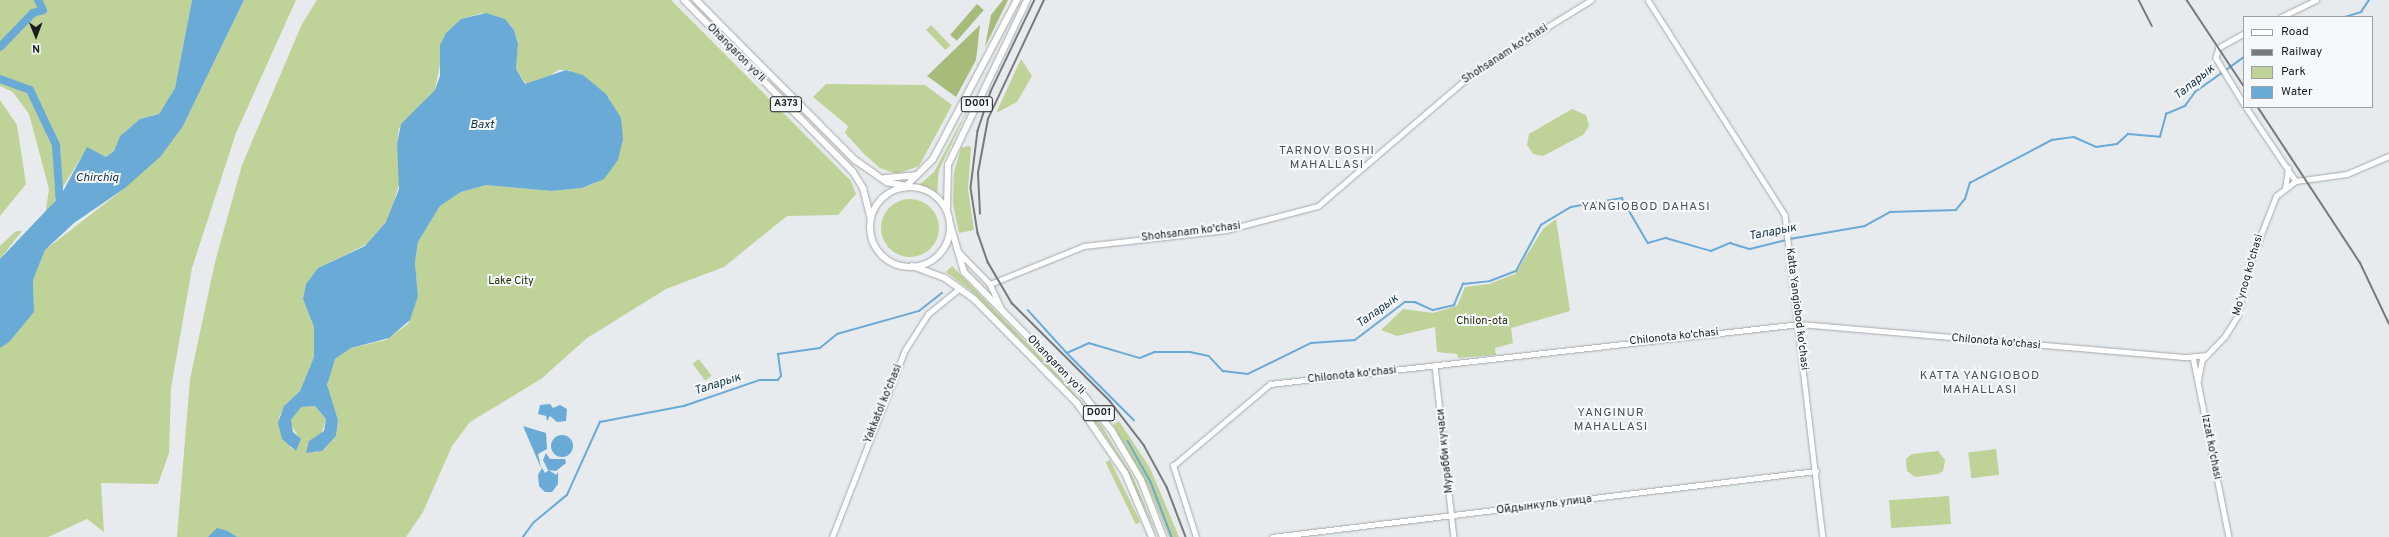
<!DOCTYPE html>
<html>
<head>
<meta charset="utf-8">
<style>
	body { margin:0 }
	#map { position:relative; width:2389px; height:537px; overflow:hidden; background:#e7ebee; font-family:Overpass,sans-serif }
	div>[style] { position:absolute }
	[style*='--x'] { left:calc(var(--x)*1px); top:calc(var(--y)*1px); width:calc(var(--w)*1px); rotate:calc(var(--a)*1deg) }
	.green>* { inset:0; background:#bfd298; transform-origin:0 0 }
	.round { border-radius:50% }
	.forest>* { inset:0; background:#a7bc7a; transform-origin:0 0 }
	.water>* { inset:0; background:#6aaad6 }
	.stream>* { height:1.5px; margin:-0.75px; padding:0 0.75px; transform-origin:0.75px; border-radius:0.75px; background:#6aaad6 }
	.river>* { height:8px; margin:-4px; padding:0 4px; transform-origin:4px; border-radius:4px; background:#6aaad6 }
	.roads { filter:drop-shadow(0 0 1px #a5a8ab) drop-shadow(0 0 1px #a5a8ab) }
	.tertiary>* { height:4.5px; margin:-2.25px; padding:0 2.25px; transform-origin:2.25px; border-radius:2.25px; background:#fff }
	.trunk>* { height:6px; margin:-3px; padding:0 3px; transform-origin:3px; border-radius:3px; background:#fff }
	.trunk>.ring { margin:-3px; padding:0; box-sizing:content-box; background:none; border:6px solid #fff; border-radius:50% }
	.rail>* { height:1.5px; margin:-0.75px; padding:0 0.75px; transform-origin:0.75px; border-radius:0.75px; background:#777a7c }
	span { translate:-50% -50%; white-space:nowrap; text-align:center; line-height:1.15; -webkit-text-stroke:4px #f5f9fc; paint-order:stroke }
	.shield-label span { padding:1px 3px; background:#f5f9fc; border:1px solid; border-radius:3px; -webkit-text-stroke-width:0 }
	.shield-label { font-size:10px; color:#1b1d1e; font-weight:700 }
	.street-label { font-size:11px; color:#1b1d1e }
	.park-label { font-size:11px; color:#232f00 }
	.water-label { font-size:12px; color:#122f42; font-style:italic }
	.neighbourhood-label { font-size:12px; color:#4d5053; letter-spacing:1px }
	.legend { position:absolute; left:2243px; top:16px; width:130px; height:92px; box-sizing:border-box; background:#f5f9fc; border:1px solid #9ea1a3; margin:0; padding:5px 7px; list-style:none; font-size:12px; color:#1b1d1e }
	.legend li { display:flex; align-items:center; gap:8px; height:20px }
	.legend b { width:20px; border:1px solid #9ea1a3 }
	.north { position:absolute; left:16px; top:16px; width:40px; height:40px; -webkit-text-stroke:3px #f5f9fc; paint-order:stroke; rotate:179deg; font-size:11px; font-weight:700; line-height:16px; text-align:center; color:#1b1d1e }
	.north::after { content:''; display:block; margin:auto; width:14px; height:18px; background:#1b1d1e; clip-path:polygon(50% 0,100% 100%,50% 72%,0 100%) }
</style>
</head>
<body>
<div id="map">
	<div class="green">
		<div style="clip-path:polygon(0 0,192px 0,175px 88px,159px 114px,140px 119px,120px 136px,114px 151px,106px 157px,87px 148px,45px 216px,49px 189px,29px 114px,13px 92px,0 86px)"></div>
		<div style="clip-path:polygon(244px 0,296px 0,236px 133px,192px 268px,171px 388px,169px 453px,158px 484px,101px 483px,104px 532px,87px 519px,48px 537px,0 537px,0 347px,34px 312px,33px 280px,45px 250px,125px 188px,183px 126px)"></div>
		<div style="clip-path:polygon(evenodd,317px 0,671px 0,851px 181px,856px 194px,838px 215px,787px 216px,724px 267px,666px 289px,587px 338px,541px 379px,470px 422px,452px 446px,423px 512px,406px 537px,237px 537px,228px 531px,208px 537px,177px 537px,190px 379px,215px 262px,242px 165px,302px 24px,317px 0,482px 13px,509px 23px,514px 30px,518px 44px,516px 69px,526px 84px,544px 80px,558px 70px,569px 70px,609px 98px,622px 128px,618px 160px,593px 184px,582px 188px,551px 191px,486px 185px,461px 192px,440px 206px,418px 242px,415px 263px,418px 296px,408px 324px,386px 340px,351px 348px,335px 359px,329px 370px,327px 388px,338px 420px,336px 436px,324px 449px,314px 453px,309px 441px,321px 436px,326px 419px,315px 406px,301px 407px,294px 412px,290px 423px,299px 438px,296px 451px,290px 447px,279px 417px,287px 403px,300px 391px,314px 357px,314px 327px,303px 299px,306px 284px,318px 268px,367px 244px,389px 218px,400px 181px,397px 144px,399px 128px,435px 90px,446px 33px,461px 19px,482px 13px)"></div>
		<div style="left:931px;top:25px;width:28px;height:7px;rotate:46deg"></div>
		<div style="clip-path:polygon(1021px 59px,1032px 76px,1017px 102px,996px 113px)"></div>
		<div style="clip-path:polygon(826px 84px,925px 85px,952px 105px,919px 166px,897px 174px,880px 168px,864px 154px,845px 133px,848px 126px,813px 97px)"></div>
		<div style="clip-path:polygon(0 100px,17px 125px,26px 184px,0 216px)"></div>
		<div style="clip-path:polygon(972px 101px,939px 170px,937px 194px,919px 185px,934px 172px)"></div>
		<div style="clip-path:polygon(1572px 109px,1586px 115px,1589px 126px,1583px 135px,1543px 156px,1533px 154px,1527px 145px,1529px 134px)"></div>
		<div style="clip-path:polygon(968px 146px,971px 147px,968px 189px,974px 230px,959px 233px,953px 204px,954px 172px,961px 148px)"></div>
		<div class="round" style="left:881px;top:199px;width:58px;height:58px"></div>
		<div style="clip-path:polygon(1556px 219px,1570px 311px,1511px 328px,1513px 343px,1495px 348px,1496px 355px,1458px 358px,1457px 354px,1437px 352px,1435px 327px,1397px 336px,1381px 330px,1403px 309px,1433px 313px,1457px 306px,1465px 287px,1489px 284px,1515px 274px,1543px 229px)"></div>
		<div style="clip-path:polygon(16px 231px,22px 231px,0 259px,0 246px)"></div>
		<div style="clip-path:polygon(952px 266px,1062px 379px,1101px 425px,1133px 477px,1158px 537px,1123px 463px,1099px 427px,1061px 381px,970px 290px,946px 272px)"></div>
		<div style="left:699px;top:359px;width:21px;height:8px;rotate:53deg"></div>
		<div style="clip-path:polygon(1119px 421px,1150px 468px,1179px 537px,1169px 537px,1149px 489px,1113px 425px)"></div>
		<div style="left:1996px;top:449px;width:26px;height:28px;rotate:83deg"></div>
		<div style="clip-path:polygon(1938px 451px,1945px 460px,1943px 471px,1938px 474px,1915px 477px,1907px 471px,1906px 459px,1912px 454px)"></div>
		<div style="left:1110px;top:460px;width:69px;height:5px;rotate:64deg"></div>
		<div style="left:1949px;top:496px;width:28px;height:60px;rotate:86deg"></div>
	</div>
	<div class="forest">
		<div style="clip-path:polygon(1003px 0,1008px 0,985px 47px,991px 15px)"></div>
		<div style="left:977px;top:4px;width:9px;height:41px;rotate:41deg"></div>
		<div style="clip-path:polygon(980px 25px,976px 60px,956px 97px,927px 76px)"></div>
	</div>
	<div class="water">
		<div style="clip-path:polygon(192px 0,244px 0,183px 126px,161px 156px,125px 188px,74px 223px,45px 250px,33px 280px,34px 312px,9px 342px,0 348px,0 259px,61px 195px,87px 147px,106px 157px,114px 151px,120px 136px,140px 119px,159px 114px,175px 88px)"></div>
		<div style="clip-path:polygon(486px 13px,505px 19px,514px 30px,518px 44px,516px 69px,525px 84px,566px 70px,583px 75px,606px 94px,621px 118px,623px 139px,618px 160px,604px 179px,582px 188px,551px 191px,486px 185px,461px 192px,440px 206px,418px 242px,415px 263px,418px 296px,410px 320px,389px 338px,351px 348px,335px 359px,327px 385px,338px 420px,336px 436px,322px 451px,306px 453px,309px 441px,324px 431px,326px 419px,315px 406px,301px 407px,291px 420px,293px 432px,301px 439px,296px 451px,282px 439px,278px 423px,284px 406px,300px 391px,314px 357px,314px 327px,303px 299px,306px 284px,318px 268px,365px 246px,386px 222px,399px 189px,397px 144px,401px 124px,435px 90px,440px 76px,440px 45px,446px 33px,461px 19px)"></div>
		<div style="clip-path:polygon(550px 404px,553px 408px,560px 405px,567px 409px,566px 421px,557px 422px,550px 416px,547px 421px,546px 416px,538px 414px,540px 405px)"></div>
		<div style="clip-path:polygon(523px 426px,546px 433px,547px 449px,538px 454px,541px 468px)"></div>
		<div class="round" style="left:551px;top:435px;width:22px;height:22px"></div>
		<div style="clip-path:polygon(546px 453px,550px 459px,565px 459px,566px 463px,556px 471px,548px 470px,543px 460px)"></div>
		<div style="clip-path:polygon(542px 468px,545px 473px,549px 470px,556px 475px,558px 472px,558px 484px,552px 492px,545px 492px,539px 486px,538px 475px)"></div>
		<div style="clip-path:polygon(217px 528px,228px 531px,237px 537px,208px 537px)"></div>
	</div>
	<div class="stream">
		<div style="--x:2345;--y:17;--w:17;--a:-17"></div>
		<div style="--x:2361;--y:12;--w:14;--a:-56"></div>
		<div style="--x:1790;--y:239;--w:76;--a:-9.8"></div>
		<div style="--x:1865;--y:226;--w:29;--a:-29"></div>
		<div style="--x:1890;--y:212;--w:66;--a:-1.7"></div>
		<div style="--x:1956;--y:210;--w:14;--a:-51"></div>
		<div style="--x:1965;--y:199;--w:17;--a:-73"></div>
		<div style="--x:1970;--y:183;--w:93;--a:-27.7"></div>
		<div style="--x:2052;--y:140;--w:22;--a:-8"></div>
		<div style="--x:2074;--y:137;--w:24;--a:24"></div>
		<div style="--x:2096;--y:147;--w:21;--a:-8"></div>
		<div style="--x:2117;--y:144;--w:15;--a:-42"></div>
		<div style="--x:2128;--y:134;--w:32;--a:5"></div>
		<div style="--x:2160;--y:137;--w:24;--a:-75"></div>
		<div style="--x:2166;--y:114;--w:21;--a:-23"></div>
		<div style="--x:2185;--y:106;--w:17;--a:-54"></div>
		<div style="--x:2195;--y:92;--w:60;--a:-35.5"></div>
		<div style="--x:1028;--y:310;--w:58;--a:47.8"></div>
		<div style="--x:1067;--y:353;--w:24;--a:-24"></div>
		<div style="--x:1089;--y:343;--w:53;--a:16.4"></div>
		<div style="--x:1140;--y:358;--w:16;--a:-22"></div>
		<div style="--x:1155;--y:352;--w:35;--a:0"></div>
		<div style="--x:1190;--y:352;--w:19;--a:12"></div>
		<div style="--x:1209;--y:356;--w:21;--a:47"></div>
		<div style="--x:1223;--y:371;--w:25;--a:7"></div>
		<div style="--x:1248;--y:374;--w:70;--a:-26.2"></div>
		<div style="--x:1311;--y:343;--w:44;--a:-3.9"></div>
		<div style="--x:1355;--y:340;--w:63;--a:-37.2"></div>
		<div style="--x:1405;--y:302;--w:10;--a:0"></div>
		<div style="--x:1415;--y:302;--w:20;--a:24"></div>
		<div style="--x:1433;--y:310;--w:22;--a:-13"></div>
		<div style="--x:1454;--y:305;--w:23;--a:-67"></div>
		<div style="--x:1463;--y:284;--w:27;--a:-6"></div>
		<div style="--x:1490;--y:281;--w:28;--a:-21"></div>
		<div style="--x:1516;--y:271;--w:52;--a:-61.5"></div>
		<div style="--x:1541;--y:225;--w:35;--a:-31"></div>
		<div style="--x:1571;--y:207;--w:52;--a:-10"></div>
		<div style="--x:1622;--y:198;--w:52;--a:60"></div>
		<div style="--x:1648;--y:243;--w:19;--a:-16"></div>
		<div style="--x:1666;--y:238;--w:47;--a:16.1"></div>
		<div style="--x:1711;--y:251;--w:21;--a:-23"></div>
		<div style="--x:1730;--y:243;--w:21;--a:17"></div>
		<div style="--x:1750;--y:249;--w:37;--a:-14"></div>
		<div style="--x:1067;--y:353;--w:95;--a:45"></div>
		<div style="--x:1128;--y:441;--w:47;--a:60.7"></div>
		<div style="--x:1151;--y:482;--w:59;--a:69.1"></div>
		<div style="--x:523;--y:537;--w:17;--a:-54"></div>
		<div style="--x:533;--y:523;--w:44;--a:-39.5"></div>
		<div style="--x:567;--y:495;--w:80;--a:-65.7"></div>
		<div style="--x:600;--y:422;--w:86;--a:-10.8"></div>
		<div style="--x:684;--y:406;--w:80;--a:-18.9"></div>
		<div style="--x:760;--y:380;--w:18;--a:0"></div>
		<div style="--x:778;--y:380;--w:5;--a:-53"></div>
		<div style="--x:781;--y:376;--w:22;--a:-98"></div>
		<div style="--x:778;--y:354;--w:42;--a:-8.1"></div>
		<div style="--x:820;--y:348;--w:22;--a:-39"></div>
		<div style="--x:837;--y:334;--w:85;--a:-15.7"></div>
		<div style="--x:919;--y:311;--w:29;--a:-38"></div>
	</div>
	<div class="river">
		<div style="--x:0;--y:47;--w:47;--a:-45.9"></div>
		<div style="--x:33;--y:13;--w:10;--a:-17"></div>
		<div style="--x:43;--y:10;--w:11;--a:-117"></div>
		<div style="--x:0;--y:79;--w:32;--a:20"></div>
		<div style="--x:30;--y:90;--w:61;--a:64.7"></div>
		<div style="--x:56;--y:145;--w:60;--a:86.2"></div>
	</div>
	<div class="roads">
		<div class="tertiary">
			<div style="--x:1648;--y:0;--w:255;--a:57.5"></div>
			<div style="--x:1785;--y:215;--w:324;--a:83.3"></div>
			<div style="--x:2281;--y:17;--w:39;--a:-26"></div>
			<div style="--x:2244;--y:34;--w:29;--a:151"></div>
			<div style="--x:2219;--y:48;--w:10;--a:107"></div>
			<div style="--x:2216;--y:58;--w:54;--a:58.7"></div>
			<div style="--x:2246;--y:107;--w:89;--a:56"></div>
			<div style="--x:2285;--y:188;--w:20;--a:-81"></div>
			<div style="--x:958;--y:251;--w:46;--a:45.9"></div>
			<div style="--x:990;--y:284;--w:26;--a:65"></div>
			<div style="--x:990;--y:284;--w:101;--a:-22"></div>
			<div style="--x:1084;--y:246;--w:143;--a:-6.4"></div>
			<div style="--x:1226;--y:230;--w:95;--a:-14.6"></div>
			<div style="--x:1318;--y:206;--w:204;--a:-40.6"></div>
			<div style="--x:1473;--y:73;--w:139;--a:-31.7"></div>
			<div style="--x:2193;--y:357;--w:184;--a:78.7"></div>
			<div style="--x:1435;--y:366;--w:172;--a:83.7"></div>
			<div style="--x:2198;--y:380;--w:20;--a:-79"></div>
			<div style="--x:2202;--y:360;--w:33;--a:-46"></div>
			<div style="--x:2225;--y:336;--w:22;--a:-58"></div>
			<div style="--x:2237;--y:317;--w:53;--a:-77"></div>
			<div style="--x:2249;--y:265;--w:74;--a:-68.6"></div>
			<div style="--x:2276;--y:196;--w:25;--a:-37"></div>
			<div style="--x:2296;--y:181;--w:51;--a:-7.8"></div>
			<div style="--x:2347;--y:174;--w:46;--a:-23.2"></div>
			<div style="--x:832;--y:537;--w:201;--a:-68.7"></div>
			<div style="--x:905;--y:350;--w:43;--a:-57.4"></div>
			<div style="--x:928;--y:314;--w:41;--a:-39.1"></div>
			<div style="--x:1196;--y:537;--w:75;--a:-107.9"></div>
			<div style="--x:1173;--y:466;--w:127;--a:-40.2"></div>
			<div style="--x:1270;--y:384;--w:533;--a:-6.46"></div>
			<div style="--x:1800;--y:324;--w:388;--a:4.9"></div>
			<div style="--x:2187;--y:357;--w:19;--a:-6"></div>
			<div style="--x:1272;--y:537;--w:548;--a:-6.92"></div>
		</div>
		<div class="trunk">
			<div style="--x:684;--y:0;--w:241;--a:45.5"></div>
			<div style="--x:853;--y:172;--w:19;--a:58"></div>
			<div style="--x:863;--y:188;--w:32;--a:76"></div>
			<div style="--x:696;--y:0;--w:226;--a:45.2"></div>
			<div style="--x:855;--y:160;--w:39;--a:35"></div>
			<div style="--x:887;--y:182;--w:24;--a:12"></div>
			<div style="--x:885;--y:178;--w:32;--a:-5"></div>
			<div class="ring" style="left:870px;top:187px;width:74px;height:74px"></div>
			<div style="--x:904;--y:188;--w:41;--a:-45"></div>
			<div style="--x:933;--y:159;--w:180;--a:-62.2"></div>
			<div style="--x:947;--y:208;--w:43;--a:-88.7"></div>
			<div style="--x:948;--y:165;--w:183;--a:-64.4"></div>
			<div style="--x:950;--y:224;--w:50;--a:73.7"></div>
			<div style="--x:964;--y:272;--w:158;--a:45.3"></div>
			<div style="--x:1075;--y:384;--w:60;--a:51.8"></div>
			<div style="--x:1112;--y:431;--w:57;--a:59.4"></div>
			<div style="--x:1141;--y:480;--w:61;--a:68.9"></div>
			<div style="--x:912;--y:266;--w:35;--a:20"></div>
			<div style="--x:945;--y:278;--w:37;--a:36"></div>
			<div style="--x:975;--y:300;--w:145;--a:45.3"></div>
			<div style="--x:1077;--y:403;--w:85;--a:55.6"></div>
			<div style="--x:1125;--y:473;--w:69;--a:67.1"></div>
		</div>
	</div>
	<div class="rail">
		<div style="--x:1035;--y:0;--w:102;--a:115.6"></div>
		<div style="--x:991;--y:92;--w:41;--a:108.4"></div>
		<div style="--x:978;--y:131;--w:57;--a:97"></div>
		<div style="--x:971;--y:188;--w:46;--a:81.2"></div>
		<div style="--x:978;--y:233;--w:31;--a:71"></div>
		<div style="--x:988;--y:262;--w:48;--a:59.7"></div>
		<div style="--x:1012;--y:303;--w:139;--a:45"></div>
		<div style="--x:1110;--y:401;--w:56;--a:52.3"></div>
		<div style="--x:1144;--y:445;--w:48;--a:61.3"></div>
		<div style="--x:1167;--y:487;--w:53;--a:69.2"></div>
		<div style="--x:2139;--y:0;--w:29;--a:63"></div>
		<div style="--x:2187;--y:0;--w:103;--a:56.5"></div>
		<div style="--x:2258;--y:107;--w:186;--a:56.7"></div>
		<div style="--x:2360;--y:262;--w:68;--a:64.6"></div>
		<div style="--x:980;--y:214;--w:41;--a:-92.8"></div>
		<div style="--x:978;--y:173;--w:55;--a:-79.5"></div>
		<div style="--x:988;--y:119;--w:132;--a:-64.8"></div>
	</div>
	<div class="shield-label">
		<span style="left:786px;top:104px">A373</span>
		<span style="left:977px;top:104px">D001</span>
		<span style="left:1099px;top:413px">D001</span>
	</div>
	<div class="street-label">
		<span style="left:736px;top:53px;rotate:45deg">Ohangaron yoʻli</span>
		<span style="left:1505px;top:54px;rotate:-33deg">Shohsanam ko'chasi</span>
		<span style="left:1191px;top:232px;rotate:-7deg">Shohsanam ko'chasi</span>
		<span style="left:2248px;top:275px;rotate:-74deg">Moʻynoq ko'chasi</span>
		<span style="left:1797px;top:309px;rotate:83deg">Katta Yangiobod ko'chasi</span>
		<span style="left:1674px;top:337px;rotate:-6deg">Chilonota ko'chasi</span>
		<span style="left:1996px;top:342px;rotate:5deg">Chilonota ko'chasi</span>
		<span style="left:1056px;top:365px;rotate:46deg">Ohangaron yoʻli</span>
		<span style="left:1352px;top:375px;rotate:-6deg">Chilonota ko'chasi</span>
		<span style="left:883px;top:404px;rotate:-68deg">Yakkatol ko'chasi</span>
		<span style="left:2211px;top:447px;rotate:79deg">Izzat ko'chasi</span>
		<span style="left:1445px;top:451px;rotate:-96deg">Мурабби кучаси</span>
		<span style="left:1544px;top:505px;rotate:-7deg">Ойдынкуль улица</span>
	</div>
	<div class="park-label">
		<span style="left:511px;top:281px">Lake City</span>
		<span style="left:1482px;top:321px">Chilon-ota</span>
	</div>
	<div class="water-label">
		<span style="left:2195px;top:83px;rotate:-39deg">Таларык</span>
		<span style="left:482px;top:126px">Baхt</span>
		<span style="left:97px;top:179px">Chirchiq</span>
		<span style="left:1773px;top:233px;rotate:-11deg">Таларык</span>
		<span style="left:1378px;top:312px;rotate:-36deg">Таларык</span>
		<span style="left:718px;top:385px;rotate:-18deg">Таларык</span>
	</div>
	<div class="neighbourhood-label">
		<span style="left:1327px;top:159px">TARNOV BOSHI<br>MAHALLASI</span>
		<span style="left:1646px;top:208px">YANGIOBOD DAHASI</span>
		<span style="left:1980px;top:384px">KATTA YANGIOBOD<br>MAHALLASI</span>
		<span style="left:1611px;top:421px">YANGINUR<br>MAHALLASI</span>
	</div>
	<ul class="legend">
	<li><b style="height:5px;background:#fff"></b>Road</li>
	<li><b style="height:5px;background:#777a7c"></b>Railway</li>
	<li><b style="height:11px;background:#bfd298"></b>Park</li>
	<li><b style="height:11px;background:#6aaad6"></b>Water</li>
	</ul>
	<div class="north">N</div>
</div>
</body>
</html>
